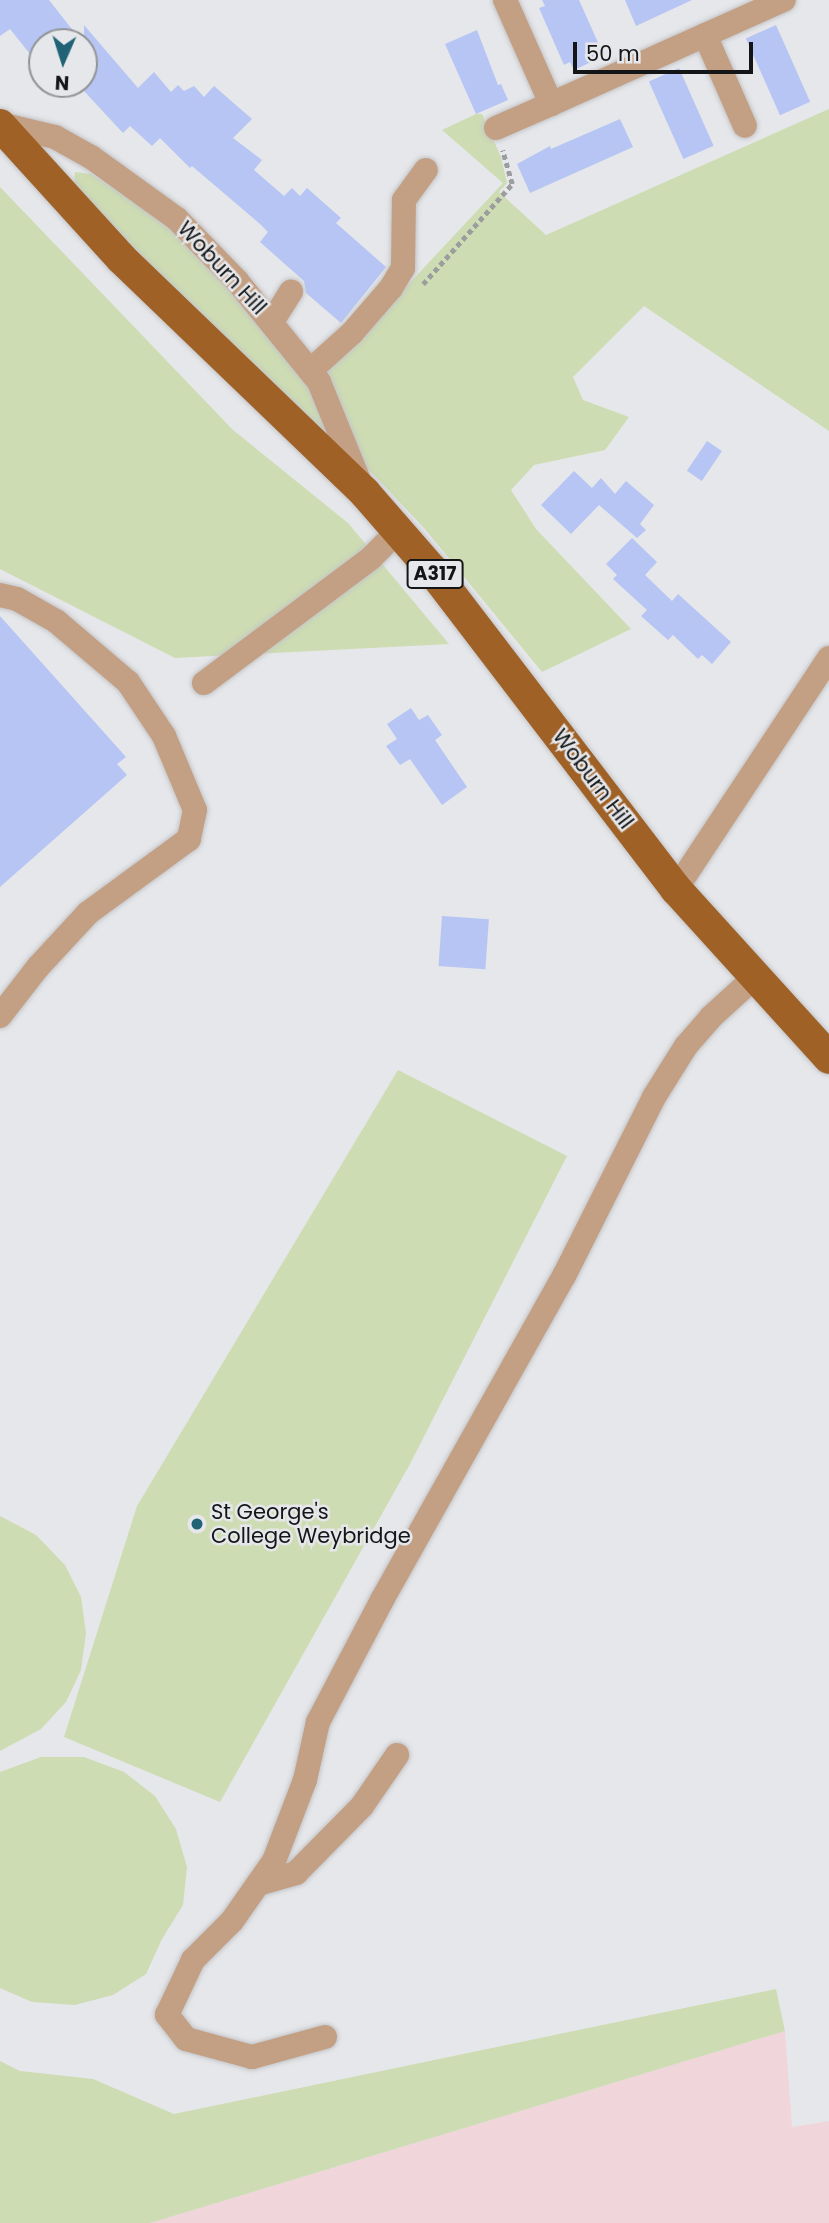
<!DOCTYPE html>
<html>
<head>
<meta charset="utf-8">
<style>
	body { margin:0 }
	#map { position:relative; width:829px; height:2223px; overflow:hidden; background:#e6e7ea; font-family:Poppins,sans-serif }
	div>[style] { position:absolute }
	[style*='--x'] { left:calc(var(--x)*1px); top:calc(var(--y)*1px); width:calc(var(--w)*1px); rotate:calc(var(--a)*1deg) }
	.commercial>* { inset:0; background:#f0d6da }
	.green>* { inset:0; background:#cddcb2 }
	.building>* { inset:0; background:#b6c5f3; transform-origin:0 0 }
	.path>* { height:4.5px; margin-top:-2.25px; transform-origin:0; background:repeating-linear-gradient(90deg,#9c9d9f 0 5px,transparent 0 8.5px) }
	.roads { filter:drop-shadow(0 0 2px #c4c5c8) drop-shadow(0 0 2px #c4c5c8) }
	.minor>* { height:24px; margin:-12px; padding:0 12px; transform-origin:12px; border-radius:12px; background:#c39f83 }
	.major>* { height:32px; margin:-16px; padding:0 16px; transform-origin:16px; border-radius:16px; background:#9f6126 }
	.dots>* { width:19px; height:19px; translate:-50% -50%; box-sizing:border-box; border:4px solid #e6e7ea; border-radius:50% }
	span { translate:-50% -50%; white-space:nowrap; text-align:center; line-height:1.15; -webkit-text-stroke:5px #e6e7ea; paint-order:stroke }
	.shield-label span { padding:2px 5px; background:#e6e7ea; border:2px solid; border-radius:5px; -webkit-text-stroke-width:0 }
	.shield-label { font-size:19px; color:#141516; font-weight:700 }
	.street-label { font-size:21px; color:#141516 }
	.poi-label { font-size:21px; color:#141516 }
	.left { translate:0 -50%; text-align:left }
	.north { position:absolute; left:28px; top:28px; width:70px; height:70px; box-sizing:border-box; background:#e6e7ea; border:2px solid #929395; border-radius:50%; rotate:183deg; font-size:19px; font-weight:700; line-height:28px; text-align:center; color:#141516 }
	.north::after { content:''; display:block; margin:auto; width:24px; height:32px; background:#206376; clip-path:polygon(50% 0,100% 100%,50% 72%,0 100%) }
	.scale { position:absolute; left:573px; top:42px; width:180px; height:32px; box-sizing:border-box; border:4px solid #141516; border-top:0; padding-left:9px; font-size:21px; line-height:24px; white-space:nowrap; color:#141516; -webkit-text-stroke:5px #e6e7ea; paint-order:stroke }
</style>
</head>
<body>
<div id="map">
	<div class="commercial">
		<div style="clip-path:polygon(785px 2031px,792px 2127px,829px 2121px,829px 2223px,150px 2223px)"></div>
	</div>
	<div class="green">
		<div style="clip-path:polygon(829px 109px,829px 431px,644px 306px,573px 377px,583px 400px,629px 417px,605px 450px,534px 465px,511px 490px,536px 529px,631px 629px,542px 672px,425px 529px,372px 473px,346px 447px,321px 432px,73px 196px,75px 172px,91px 174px,138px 205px,173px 232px,322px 377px,503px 183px,442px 130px,476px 114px,482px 114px,501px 157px,507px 183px,499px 192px,546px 235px)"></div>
		<div style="clip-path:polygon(0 187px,233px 430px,348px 523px,449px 644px,175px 658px,0 569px)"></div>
		<div style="clip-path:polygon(398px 1070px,567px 1156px,410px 1464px,220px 1802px,64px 1737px,137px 1506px)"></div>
		<div style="clip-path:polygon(0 1516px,36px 1535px,65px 1565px,81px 1597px,86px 1633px,81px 1670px,66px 1702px,41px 1729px,0 1751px)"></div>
		<div style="clip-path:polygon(41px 1757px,84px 1757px,124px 1772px,155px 1796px,176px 1829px,187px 1867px,183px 1905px,162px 1939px,146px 1974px,113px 1995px,75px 2005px,32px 2002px,0 1988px,0 1772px)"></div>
		<div style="clip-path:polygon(776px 1989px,785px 2031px,150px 2223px,0 2223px,0 2061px,20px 2071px,93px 2079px,174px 2114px)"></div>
	</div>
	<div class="building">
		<div style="clip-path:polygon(0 0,49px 0,82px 42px,42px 42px,30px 54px,10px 29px,0 36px)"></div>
		<div style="clip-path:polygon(542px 0,579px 0,604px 56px,574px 70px,570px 62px,564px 65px,539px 8px,545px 6px)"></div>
		<div style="clip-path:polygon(625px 0,692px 0,636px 26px)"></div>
		<div style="clip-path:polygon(84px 25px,138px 88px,154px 72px,171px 92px,178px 85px,184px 91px,194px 86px,204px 97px,214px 86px,252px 119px,233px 138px,262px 160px,254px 170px,284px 196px,292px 188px,300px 196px,307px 188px,341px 218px,336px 223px,386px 267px,341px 323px,306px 293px,304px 281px,260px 242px,268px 232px,260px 224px,192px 166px,190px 168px,160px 138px,152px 146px,130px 126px,123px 133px,84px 91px)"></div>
		<div style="left:776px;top:25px;width:84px;height:33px;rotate:66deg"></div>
		<div style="clip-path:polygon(477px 30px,498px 85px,501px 84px,508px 100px,476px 114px,445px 44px)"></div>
		<div style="left:679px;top:68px;width:85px;height:33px;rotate:66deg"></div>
		<div style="clip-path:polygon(620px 119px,633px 147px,530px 193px,517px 164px,550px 146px,551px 149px)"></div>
		<div style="left:707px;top:441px;width:18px;height:36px;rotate:34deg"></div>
		<div style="clip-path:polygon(574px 471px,592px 488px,601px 478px,615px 494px,626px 481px,654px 505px,640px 524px,646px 530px,637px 538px,599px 505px,571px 534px,541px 505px)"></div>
		<div style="clip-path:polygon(632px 538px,657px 562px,645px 575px,672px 601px,678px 594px,731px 642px,712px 664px,702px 655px,698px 659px,673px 635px,668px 640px,641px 616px,647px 610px,613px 579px,617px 575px,606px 564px)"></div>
		<div style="clip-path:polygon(0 616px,126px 757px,117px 764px,127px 775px,0 887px)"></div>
		<div style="clip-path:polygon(411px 708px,419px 720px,428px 715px,442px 735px,435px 740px,467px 787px,442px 805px,410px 759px,400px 765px,386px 746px,397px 739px,387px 724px)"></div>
		<div style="left:442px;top:916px;width:47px;height:50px;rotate:4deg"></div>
	</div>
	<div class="path">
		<div style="--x:423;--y:284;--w:134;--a:-48.3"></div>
		<div style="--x:512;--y:184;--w:35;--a:-106"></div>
	</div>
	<div class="roads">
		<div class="minor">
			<div style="--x:505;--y:0;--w:114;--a:66.1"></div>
			<div style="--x:551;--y:104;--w:255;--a:-24.1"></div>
			<div style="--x:705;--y:35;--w:99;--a:66.3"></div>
			<div style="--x:0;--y:124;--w:57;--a:13.3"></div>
			<div style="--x:55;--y:137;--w:41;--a:29.1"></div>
			<div style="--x:91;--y:157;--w:106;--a:35.8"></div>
			<div style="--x:177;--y:219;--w:86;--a:45.9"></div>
			<div style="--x:237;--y:281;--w:130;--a:50.9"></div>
			<div style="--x:319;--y:382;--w:114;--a:67.9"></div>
			<div style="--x:496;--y:128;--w:60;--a:-23.6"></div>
			<div style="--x:272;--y:322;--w:36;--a:-58"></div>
			<div style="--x:311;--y:370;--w:55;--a:-42.1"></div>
			<div style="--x:352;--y:333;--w:60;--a:-49.1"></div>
			<div style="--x:391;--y:288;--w:23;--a:-59"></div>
			<div style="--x:403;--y:268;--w:68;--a:-89.2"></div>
			<div style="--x:404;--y:200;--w:37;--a:-54"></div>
			<div style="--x:0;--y:595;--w:17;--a:13"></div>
			<div style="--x:17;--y:599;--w:45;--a:29.4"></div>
			<div style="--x:56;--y:621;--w:94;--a:40.3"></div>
			<div style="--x:128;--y:682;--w:65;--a:56.3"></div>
			<div style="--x:164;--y:736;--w:80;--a:67.3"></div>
			<div style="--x:195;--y:810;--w:30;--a:102"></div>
			<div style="--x:189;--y:839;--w:125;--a:143.8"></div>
			<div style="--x:88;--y:913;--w:74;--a:132.8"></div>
			<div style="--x:38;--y:967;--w:62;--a:127.8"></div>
			<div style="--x:204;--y:683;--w:209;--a:-36.8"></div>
			<div style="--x:371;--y:558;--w:37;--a:-45"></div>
			<div style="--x:676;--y:889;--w:277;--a:-56.5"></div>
			<div style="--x:258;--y:1884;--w:40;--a:-16"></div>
			<div style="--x:296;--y:1873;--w:94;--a:-45.4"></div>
			<div style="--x:362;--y:1806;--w:62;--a:-55.5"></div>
			<div style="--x:325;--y:2037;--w:76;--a:164.7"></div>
			<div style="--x:252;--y:2057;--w:68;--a:-164.7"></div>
			<div style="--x:186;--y:2039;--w:31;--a:-128"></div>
			<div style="--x:167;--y:2015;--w:61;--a:-64.7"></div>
			<div style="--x:193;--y:1960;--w:55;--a:-45"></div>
			<div style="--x:232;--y:1921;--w:73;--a:-55"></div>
			<div style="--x:274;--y:1861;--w:87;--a:-69.1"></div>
			<div style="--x:305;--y:1780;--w:59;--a:-77.4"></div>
			<div style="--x:318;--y:1722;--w:138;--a:-62.3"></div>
			<div style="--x:382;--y:1600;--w:372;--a:-60.7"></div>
			<div style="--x:564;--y:1276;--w:200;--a:-63.3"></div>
			<div style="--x:654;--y:1097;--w:60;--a:-57.9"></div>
			<div style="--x:686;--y:1046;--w:38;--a:-49"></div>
			<div style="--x:711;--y:1017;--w:58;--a:-42.2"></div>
		</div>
		<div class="major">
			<div style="--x:0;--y:125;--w:181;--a:47.7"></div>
			<div style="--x:122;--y:259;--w:337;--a:43.9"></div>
			<div style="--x:365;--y:493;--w:102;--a:49"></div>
			<div style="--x:432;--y:570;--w:402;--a:52.6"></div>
			<div style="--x:676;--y:889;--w:228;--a:47.8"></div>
		</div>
	</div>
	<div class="dots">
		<div style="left:197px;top:1524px;background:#206376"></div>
	</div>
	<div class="shield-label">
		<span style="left:435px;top:574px">A317</span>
	</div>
	<div class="street-label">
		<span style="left:222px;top:268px;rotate:47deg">Woburn Hill</span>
		<span style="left:593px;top:779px;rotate:53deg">Woburn Hill</span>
	</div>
	<div class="poi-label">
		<span class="left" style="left:211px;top:1524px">St George's<br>College Weybridge</span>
	</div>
	<div class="north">N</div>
	<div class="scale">50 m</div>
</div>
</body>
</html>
